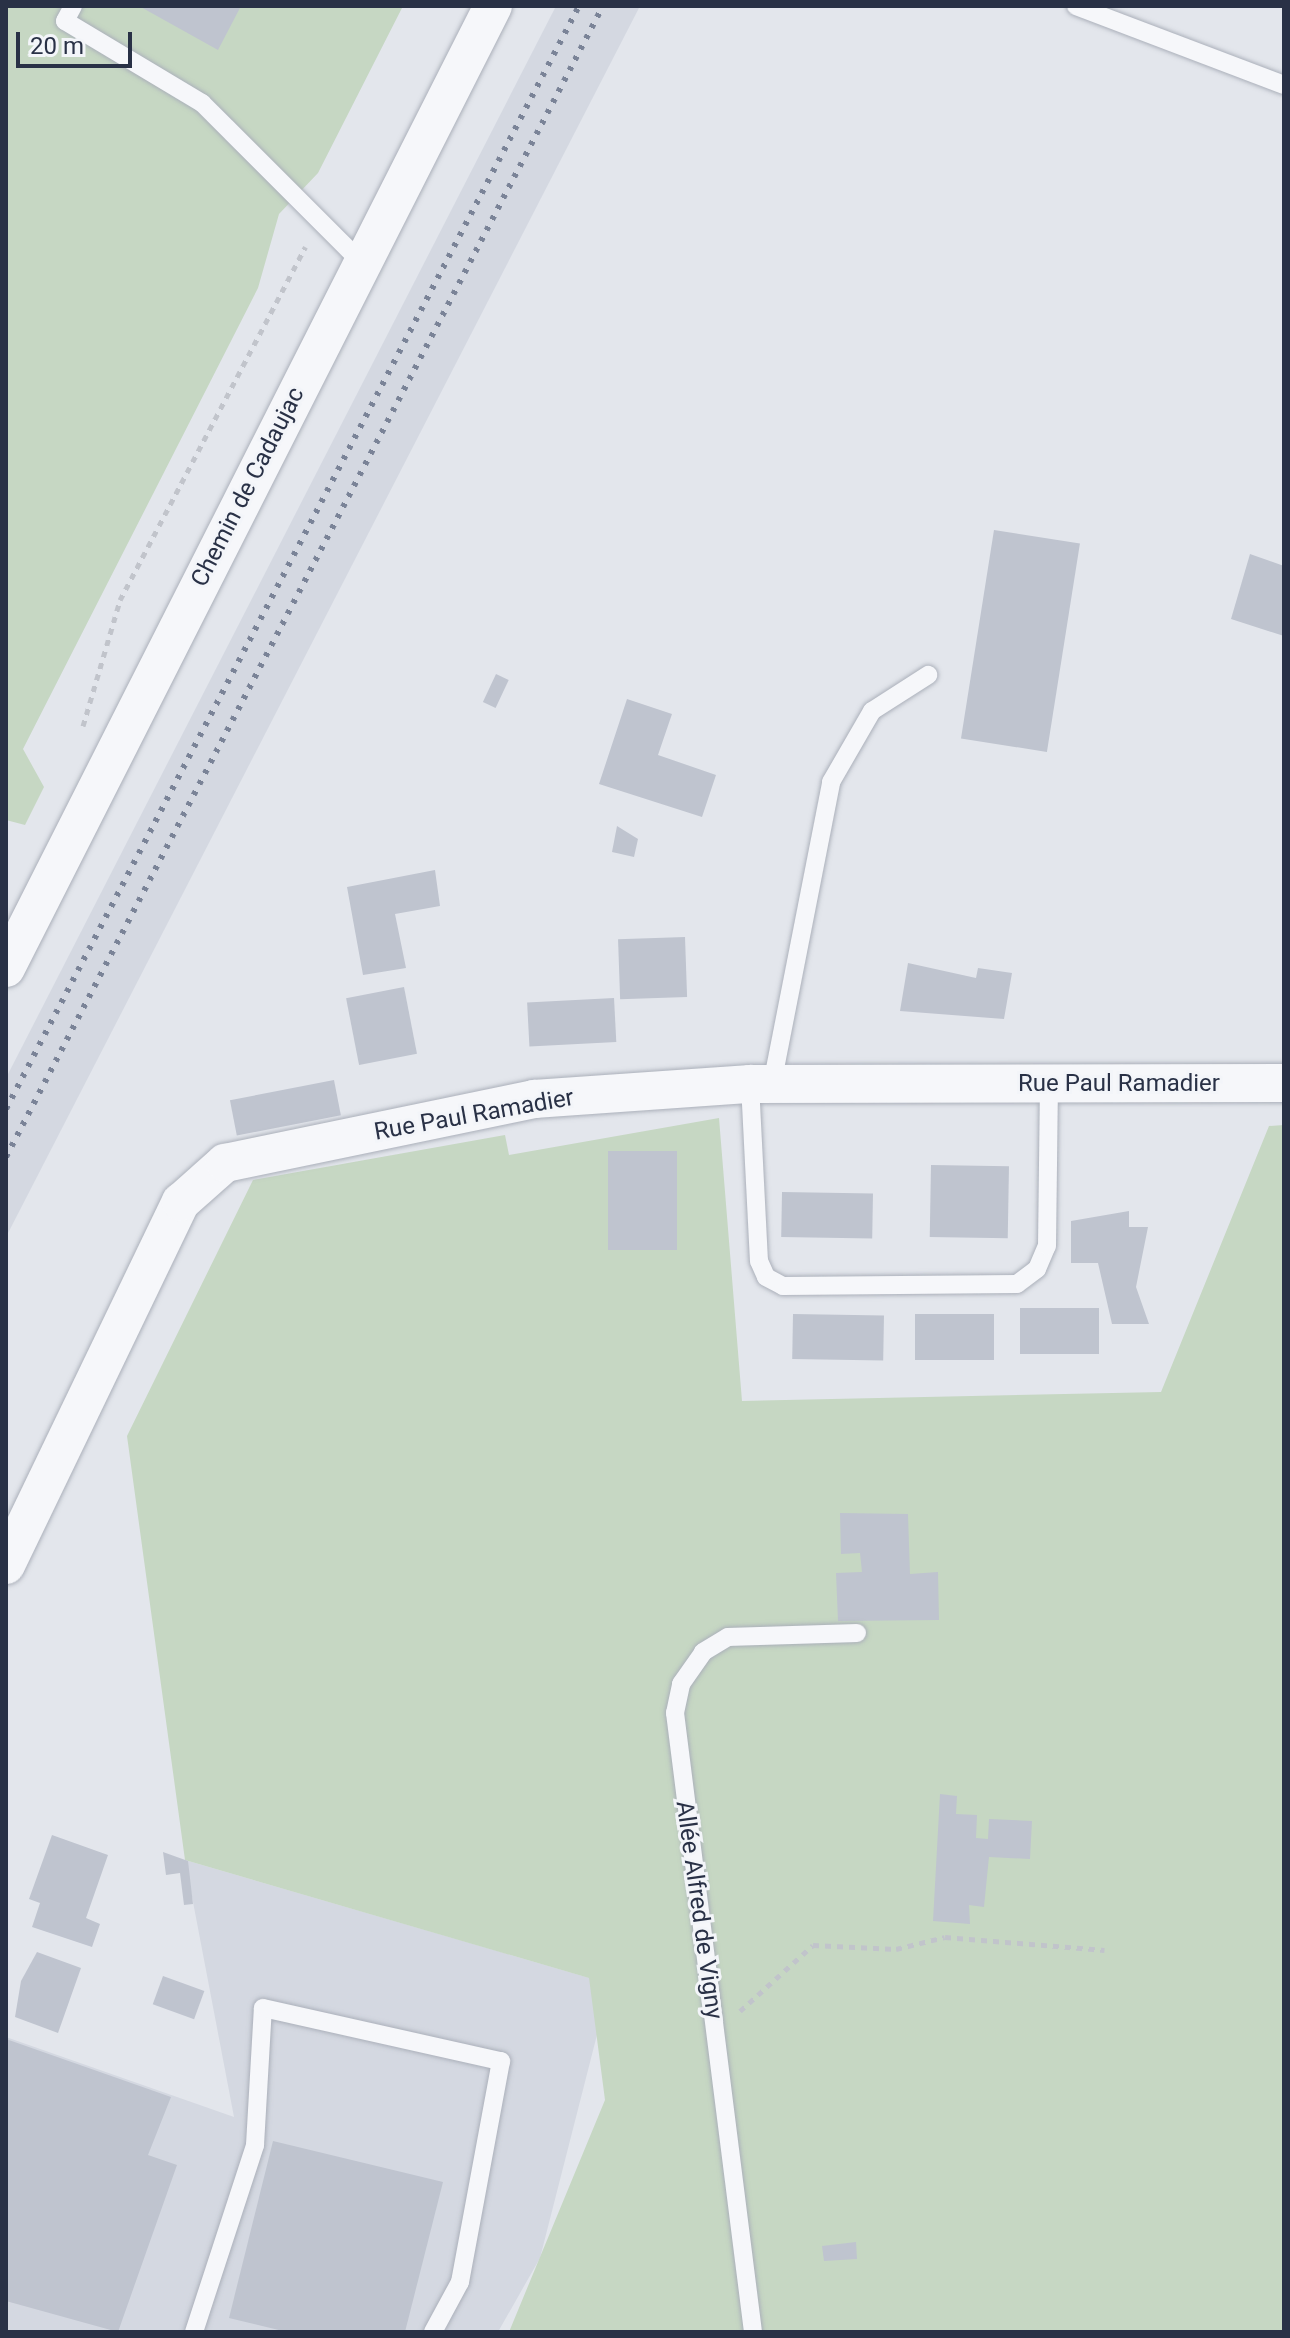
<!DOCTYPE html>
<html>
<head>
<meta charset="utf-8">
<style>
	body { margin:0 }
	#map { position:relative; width:1290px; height:2338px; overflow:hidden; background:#e3e6ec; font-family:Roboto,sans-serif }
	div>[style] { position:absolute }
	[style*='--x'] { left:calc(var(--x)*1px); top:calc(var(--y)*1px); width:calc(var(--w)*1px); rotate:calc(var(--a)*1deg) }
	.built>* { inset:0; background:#d4d8e1 }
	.green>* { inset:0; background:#c6d7c3 }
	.building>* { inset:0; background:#bfc4cf; transform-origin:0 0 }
	.path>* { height:5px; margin-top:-2.5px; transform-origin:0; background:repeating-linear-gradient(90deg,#c1c4cb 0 6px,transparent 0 12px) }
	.roads { filter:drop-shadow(0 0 2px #abb0ba) drop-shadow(0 0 2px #abb0ba) }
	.lane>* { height:18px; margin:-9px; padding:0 9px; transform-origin:9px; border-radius:9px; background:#f6f7fa }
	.street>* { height:38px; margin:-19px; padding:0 19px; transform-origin:19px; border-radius:19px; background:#f6f7fa }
	.rail>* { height:6px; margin-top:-3px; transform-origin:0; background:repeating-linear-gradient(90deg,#7a8397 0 4px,transparent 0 12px) }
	span { translate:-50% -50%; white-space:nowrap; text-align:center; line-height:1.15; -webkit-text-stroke:6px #f3f5f9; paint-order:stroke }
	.street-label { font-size:24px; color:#293146 }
	.frame { position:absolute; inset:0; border:8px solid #293146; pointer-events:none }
	.scale { position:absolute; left:16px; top:32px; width:116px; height:36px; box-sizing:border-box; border:4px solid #293146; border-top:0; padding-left:10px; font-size:24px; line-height:28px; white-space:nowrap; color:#293146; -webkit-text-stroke:6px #f3f5f9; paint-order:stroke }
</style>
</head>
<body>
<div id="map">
	<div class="built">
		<div style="clip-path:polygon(556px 6px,640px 6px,6px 1237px,6px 1078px)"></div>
		<div style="clip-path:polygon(185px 1860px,610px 1984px,540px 2258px,498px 2332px,6px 2332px,6px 2037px,234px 2117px)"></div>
	</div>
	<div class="green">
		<div style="clip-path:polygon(6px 6px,403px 6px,318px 173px,279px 214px,258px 288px,23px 749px,44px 787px,25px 825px,6px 820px)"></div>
		<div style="clip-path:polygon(719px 1118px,742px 1401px,1161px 1392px,1269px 1126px,1284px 1125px,1284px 2332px,509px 2332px,605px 2100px,589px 1978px,185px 1860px,127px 1436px,253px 1180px,505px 1135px,509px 1155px)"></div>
	</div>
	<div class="building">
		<div style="clip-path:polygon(139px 6px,241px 6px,218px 50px)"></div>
		<div style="left:994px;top:530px;width:87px;height:211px;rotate:9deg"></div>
		<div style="clip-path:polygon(1250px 554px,1284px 566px,1284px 636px,1231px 619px)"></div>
		<div style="left:496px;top:674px;width:14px;height:31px;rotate:25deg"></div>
		<div style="clip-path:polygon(627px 699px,672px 714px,658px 755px,716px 775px,702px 817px,599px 784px)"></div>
		<div style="clip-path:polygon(617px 826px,638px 839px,634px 857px,612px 852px)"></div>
		<div style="clip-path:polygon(435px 870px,440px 906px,395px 914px,406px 968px,363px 975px,347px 887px)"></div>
		<div style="left:685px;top:937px;width:60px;height:67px;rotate:88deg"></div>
		<div style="clip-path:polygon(908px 963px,976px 978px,978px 968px,1012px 973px,1004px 1019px,900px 1011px)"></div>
		<div style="left:404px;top:987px;width:68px;height:59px;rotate:79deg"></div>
		<div style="left:614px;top:998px;width:44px;height:87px;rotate:87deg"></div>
		<div style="left:334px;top:1080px;width:36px;height:106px;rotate:79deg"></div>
		<div style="left:677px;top:1151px;width:99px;height:69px;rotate:90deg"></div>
		<div style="left:931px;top:1165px;width:78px;height:72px;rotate:1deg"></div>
		<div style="left:782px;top:1192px;width:91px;height:45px;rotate:1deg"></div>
		<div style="clip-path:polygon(1129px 1211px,1129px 1227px,1148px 1227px,1136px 1287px,1149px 1324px,1112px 1324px,1098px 1263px,1071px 1263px,1071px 1221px)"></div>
		<div style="left:1020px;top:1308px;width:79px;height:46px"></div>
		<div style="left:793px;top:1314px;width:91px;height:45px;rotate:1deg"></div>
		<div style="left:915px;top:1314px;width:79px;height:46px"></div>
		<div style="clip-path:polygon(840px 1513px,908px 1514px,910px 1574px,938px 1572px,939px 1620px,838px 1621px,836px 1573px,862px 1572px,860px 1553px,841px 1554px)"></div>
		<div style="clip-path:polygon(940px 1794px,957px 1796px,956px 1814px,977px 1815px,976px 1838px,988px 1839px,989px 1819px,1032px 1821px,1030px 1859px,989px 1857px,984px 1907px,969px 1905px,970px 1924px,933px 1921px)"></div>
		<div style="clip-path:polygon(52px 1835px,108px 1855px,86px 1918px,100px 1924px,92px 1947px,32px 1927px,40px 1903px,29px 1899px)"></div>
		<div style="clip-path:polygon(163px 1852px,188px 1861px,193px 1904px,184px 1905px,180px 1873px,166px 1875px)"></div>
		<div style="clip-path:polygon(37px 1952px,81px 1968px,58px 2033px,15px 2017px,21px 1981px)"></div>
		<div style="left:163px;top:1976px;width:44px;height:30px;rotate:20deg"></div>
		<div style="clip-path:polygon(6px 2039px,171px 2097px,148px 2155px,177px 2165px,118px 2332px,6px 2301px)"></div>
		<div style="clip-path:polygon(273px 2141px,443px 2182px,405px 2332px,287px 2332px,229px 2318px)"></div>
		<div style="clip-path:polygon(856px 2242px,857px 2259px,824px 2261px,822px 2246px)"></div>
	</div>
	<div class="path">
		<div style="--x:83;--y:726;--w:131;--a:-73.6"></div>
		<div style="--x:120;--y:600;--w:399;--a:-62.3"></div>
		<div style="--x:740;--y:2011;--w:98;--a:-42.1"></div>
		<div style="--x:813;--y:1945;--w:83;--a:2.8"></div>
		<div style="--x:896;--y:1949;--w:50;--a:-13.8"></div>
		<div style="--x:945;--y:1937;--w:160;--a:4.7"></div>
	</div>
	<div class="roads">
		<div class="lane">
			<div style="--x:73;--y:6;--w:17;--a:118"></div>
			<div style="--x:65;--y:21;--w:160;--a:30.9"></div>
			<div style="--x:202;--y:103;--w:225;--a:45"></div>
			<div style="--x:1076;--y:6;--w:222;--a:20.8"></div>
			<div style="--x:750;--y:1084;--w:177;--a:87.1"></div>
			<div style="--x:759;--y:1261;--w:17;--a:66"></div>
			<div style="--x:766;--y:1277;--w:19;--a:28"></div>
			<div style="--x:783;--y:1286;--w:234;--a:-0.5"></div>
			<div style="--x:1017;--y:1284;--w:25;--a:-37"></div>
			<div style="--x:1037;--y:1269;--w:25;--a:-67"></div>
			<div style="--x:1047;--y:1246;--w:161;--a:-89.3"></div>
			<div style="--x:772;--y:1084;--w:308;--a:-78.9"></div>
			<div style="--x:831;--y:782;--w:82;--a:-60"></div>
			<div style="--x:872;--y:711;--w:67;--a:-32.7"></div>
			<div style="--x:194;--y:2332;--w:197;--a:-71.9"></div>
			<div style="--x:255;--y:2145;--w:137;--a:-86.7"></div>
			<div style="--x:263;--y:2008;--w:244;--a:12.6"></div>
			<div style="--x:501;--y:2061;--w:225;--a:100.5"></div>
			<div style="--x:460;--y:2282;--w:57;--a:118.4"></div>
			<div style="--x:753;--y:2332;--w:624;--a:-97.18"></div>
			<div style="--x:675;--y:1713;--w:30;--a:-78"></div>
			<div style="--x:681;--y:1684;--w:39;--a:-55"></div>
			<div style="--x:703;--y:1652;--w:29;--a:-31"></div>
			<div style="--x:728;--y:1637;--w:129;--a:-1.8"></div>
		</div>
		<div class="street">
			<div style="--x:6;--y:968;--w:1078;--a:-63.15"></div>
			<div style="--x:6;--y:1565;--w:403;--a:-64.3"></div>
			<div style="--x:181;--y:1202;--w:59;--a:-41.6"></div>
			<div style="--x:225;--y:1163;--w:316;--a:-11.7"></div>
			<div style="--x:534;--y:1099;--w:217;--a:-4"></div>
			<div style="--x:750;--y:1084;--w:534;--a:-0.11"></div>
		</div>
	</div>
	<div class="rail">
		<div style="--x:6;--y:1109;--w:1243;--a:-62.55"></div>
		<div style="--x:6;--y:1157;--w:1297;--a:-62.59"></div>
	</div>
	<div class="street-label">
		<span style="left:248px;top:487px;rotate:-63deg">Chemin de Cadaujac</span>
		<span style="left:1119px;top:1084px">Rue Paul Ramadier</span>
		<span style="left:474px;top:1115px;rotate:-10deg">Rue Paul Ramadier</span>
		<span style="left:699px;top:1910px;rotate:82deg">Allée Alfred de Vigny</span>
	</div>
	<div class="frame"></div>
	<div class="scale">20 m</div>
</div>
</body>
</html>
